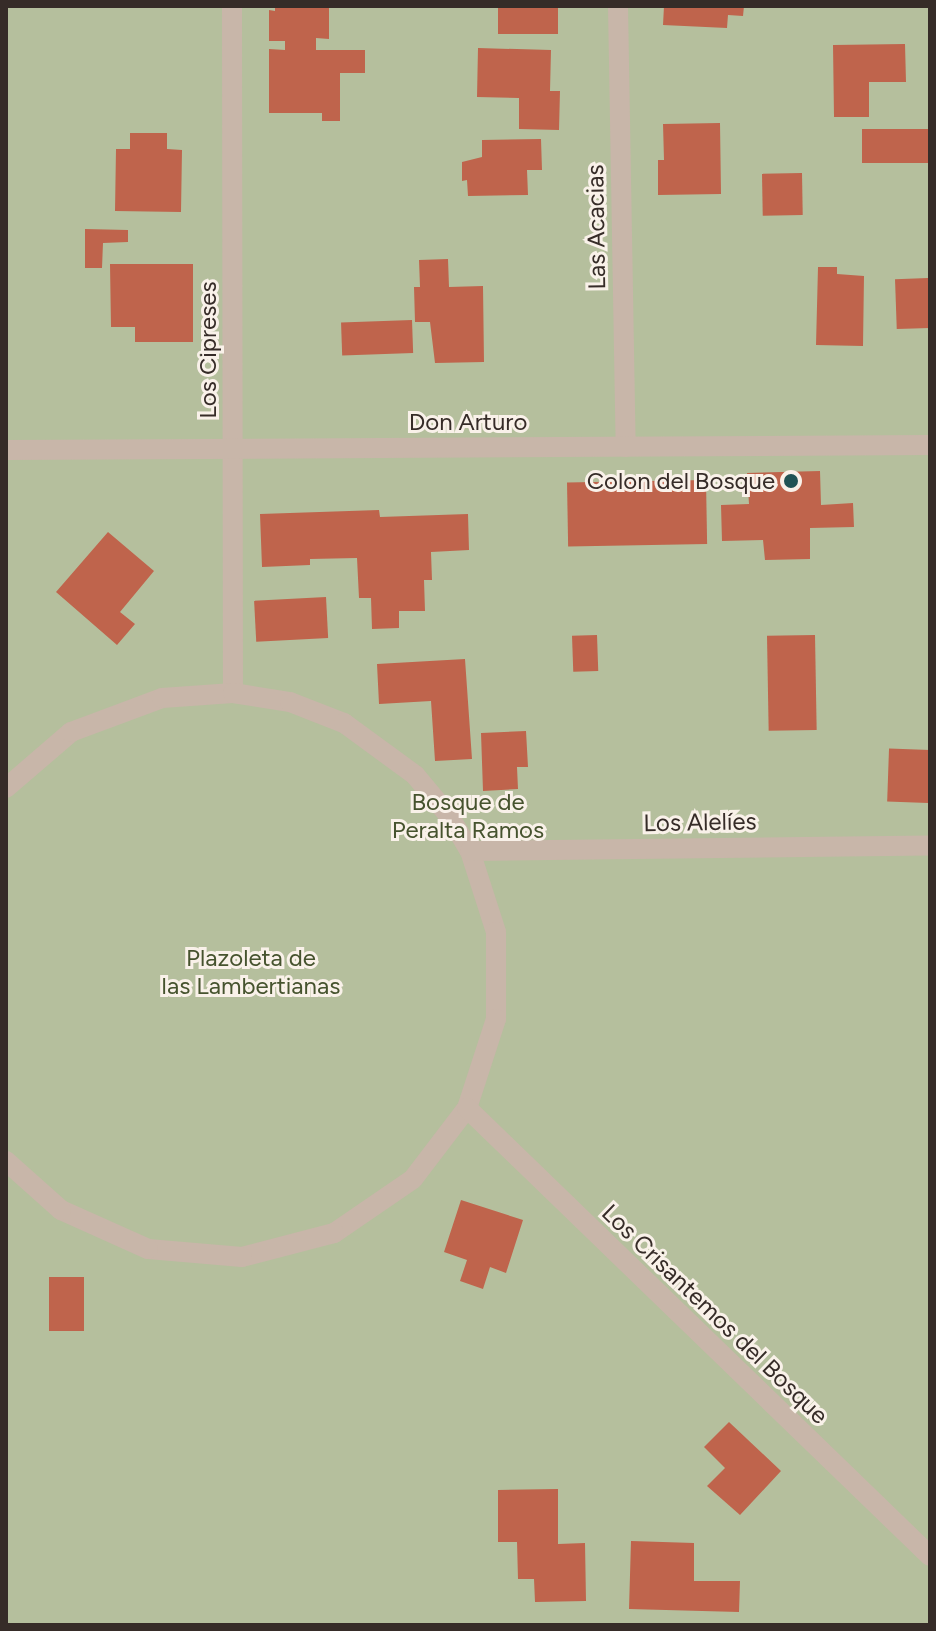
<!DOCTYPE html>
<html>
<head>
<meta charset="utf-8">
<style>
	body { margin:0 }
	#map { position:relative; width:936px; height:1631px; overflow:hidden; background:#f1e7dc; font-family:Figtree,sans-serif }
	div>[style] { position:absolute }
	[style*='--x'] { left:calc(var(--x)*1px); top:calc(var(--y)*1px); width:calc(var(--w)*1px); rotate:calc(var(--a)*1deg) }
	.green>* { inset:0; background:#b5bf9d; transform-origin:0 0 }
	.building>* { inset:0; background:#bf644c; transform-origin:0 0 }
	.minor>* { height:20px; margin:-10px; padding:0 10px; transform-origin:10px; border-radius:10px; background:#c8b6a9 }
	.dots>* { width:22px; height:22px; translate:-50% -50%; box-sizing:border-box; border:4px solid #f9f1e9; border-radius:50% }
	span { translate:-50% -50%; white-space:nowrap; text-align:center; line-height:1.15; -webkit-text-stroke:6px #f9f1e9; paint-order:stroke }
	.street-label { font-size:24px; color:#362c28 }
	.poi-label { font-size:24px; color:#362c28 }
	.right { translate:-100% -50%; text-align:right }
	.park-label { font-size:24px; color:#46532e }
	.frame { position:absolute; inset:0; border:8px solid #362c28; pointer-events:none }
</style>
</head>
<body>
<div id="map">
	<div class="green">
		<div style="left:6px;top:6px;width:924px;height:1619px"></div>
	</div>
	<div class="building">
		<div style="clip-path:polygon(275px 6px,329px 6px,329px 39px,316px 38px,316px 50px,365px 50px,365px 73px,340px 73px,340px 121px,322px 121px,322px 113px,269px 113px,269px 49px,285px 50px,285px 41px,269px 41px,269px 10px,275px 11px)"></div>
		<div style="left:498px;top:6px;width:60px;height:28px"></div>
		<div style="clip-path:polygon(664px 6px,744px 6px,743px 16px,728px 15px,727px 28px,663px 25px)"></div>
		<div style="clip-path:polygon(905px 44px,906px 82px,869px 82px,869px 117px,834px 117px,833px 45px)"></div>
		<div style="clip-path:polygon(478px 48px,551px 50px,550px 91px,560px 91px,559px 130px,519px 129px,519px 98px,477px 97px)"></div>
		<div style="clip-path:polygon(720px 123px,721px 194px,658px 195px,658px 160px,664px 160px,663px 124px)"></div>
		<div style="left:930px;top:129px;width:34px;height:68px;rotate:90deg"></div>
		<div style="clip-path:polygon(130px 133px,167px 133px,167px 149px,182px 150px,181px 212px,115px 211px,116px 149px,130px 149px)"></div>
		<div style="clip-path:polygon(541px 139px,542px 170px,527px 170px,528px 195px,468px 196px,467px 180px,462px 181px,462px 162px,482px 157px,482px 140px)"></div>
		<div style="left:802px;top:173px;width:42px;height:40px;rotate:89deg"></div>
		<div style="clip-path:polygon(85px 229px,128px 230px,128px 242px,103px 243px,102px 268px,85px 268px)"></div>
		<div style="clip-path:polygon(448px 259px,449px 287px,483px 286px,484px 362px,435px 363px,430px 322px,415px 322px,414px 287px,420px 287px,419px 260px)"></div>
		<div style="clip-path:polygon(110px 264px,193px 264px,193px 342px,135px 342px,135px 327px,111px 327px)"></div>
		<div style="clip-path:polygon(818px 267px,837px 267px,837px 274px,864px 276px,863px 346px,816px 345px)"></div>
		<div style="left:928px;top:278px;width:50px;height:33px;rotate:88deg"></div>
		<div style="left:412px;top:320px;width:33px;height:71px;rotate:88deg"></div>
		<div style="clip-path:polygon(820px 471px,821px 505px,853px 503px,854px 527px,810px 528px,810px 559px,765px 560px,763px 540px,722px 541px,721px 505px,749px 504px,747px 473px)"></div>
		<div style="left:706px;top:480px;width:64px;height:139px;rotate:89deg"></div>
		<div style="clip-path:polygon(379px 510px,380px 517px,468px 514px,469px 550px,431px 552px,432px 580px,424px 580px,425px 611px,399px 611px,399px 628px,372px 629px,371px 598px,359px 598px,357px 558px,310px 559px,310px 565px,262px 567px,260px 514px)"></div>
		<div style="clip-path:polygon(108px 532px,154px 571px,120px 612px,135px 624px,117px 645px,56px 592px)"></div>
		<div style="left:326px;top:597px;width:41px;height:72px;rotate:87deg"></div>
		<div style="left:597px;top:635px;width:36px;height:25px;rotate:88deg"></div>
		<div style="left:815px;top:635px;width:95px;height:48px;rotate:89deg"></div>
		<div style="clip-path:polygon(465px 659px,472px 759px,435px 761px,431px 701px,379px 704px,377px 664px)"></div>
		<div style="clip-path:polygon(526px 731px,528px 767px,517px 767px,518px 789px,483px 791px,481px 733px)"></div>
		<div style="left:930px;top:750px;width:53px;height:41px;rotate:92deg"></div>
		<div style="clip-path:polygon(461px 1200px,523px 1220px,506px 1273px,490px 1267px,483px 1289px,460px 1281px,467px 1260px,444px 1252px)"></div>
		<div style="left:49px;top:1277px;width:35px;height:54px"></div>
		<div style="clip-path:polygon(729px 1422px,781px 1471px,740px 1515px,707px 1486px,725px 1468px,704px 1447px)"></div>
		<div style="clip-path:polygon(558px 1489px,558px 1544px,585px 1543px,586px 1601px,535px 1602px,534px 1579px,518px 1579px,517px 1542px,498px 1542px,498px 1490px)"></div>
		<div style="clip-path:polygon(631px 1541px,694px 1543px,694px 1581px,740px 1581px,739px 1612px,629px 1609px)"></div>
	</div>
	<div class="minor">
		<div style="--x:232;--y:6;--w:687;--a:89.92"></div>
		<div style="--x:618;--y:6;--w:441;--a:89"></div>
		<div style="--x:6;--y:450;--w:924;--a:-0.31"></div>
		<div style="--x:6;--y:788;--w:86;--a:-40.7"></div>
		<div style="--x:71;--y:732;--w:97;--a:-20.5"></div>
		<div style="--x:162;--y:698;--w:71;--a:-4"></div>
		<div style="--x:233;--y:693;--w:58;--a:9"></div>
		<div style="--x:290;--y:702;--w:58;--a:21.3"></div>
		<div style="--x:344;--y:723;--w:88;--a:36.2"></div>
		<div style="--x:415;--y:775;--w:55;--a:50.2"></div>
		<div style="--x:450;--y:817;--w:39;--a:60"></div>
		<div style="--x:470;--y:851;--w:85;--a:72.2"></div>
		<div style="--x:496;--y:932;--w:87;--a:90"></div>
		<div style="--x:496;--y:1019;--w:94;--a:108"></div>
		<div style="--x:467;--y:1108;--w:89;--a:127.3"></div>
		<div style="--x:413;--y:1179;--w:96;--a:145.6"></div>
		<div style="--x:334;--y:1233;--w:95;--a:165.4"></div>
		<div style="--x:242;--y:1257;--w:94;--a:-175.1"></div>
		<div style="--x:148;--y:1249;--w:95;--a:-155.9"></div>
		<div style="--x:61;--y:1210;--w:74;--a:-138.3"></div>
		<div style="--x:470;--y:851;--w:460;--a:-0.7"></div>
		<div style="--x:467;--y:1108;--w:644;--a:44.06"></div>
	</div>
	<div class="dots">
		<div style="left:791px;top:481px;background:#205355"></div>
	</div>
	<div class="street-label">
		<span style="left:596px;top:227px;rotate:-91deg">Las Acacias</span>
		<span style="left:208px;top:350px;rotate:-90deg">Los Cipreses</span>
		<span style="left:468px;top:422px">Don Arturo</span>
		<span style="left:700px;top:822px;rotate:-1deg">Los Alelíes</span>
		<span style="left:715px;top:1314px;rotate:44deg">Los Crisantemos del Bosque</span>
	</div>
	<div class="poi-label">
		<span class="right" style="left:775px;top:481px">Colon del Bosque</span>
	</div>
	<div class="park-label">
		<span style="left:468px;top:816px">Bosque de<br>Peralta Ramos</span>
		<span style="left:251px;top:972px">Plazoleta de<br>las Lambertianas</span>
	</div>
	<div class="frame"></div>
</div>
</body>
</html>
